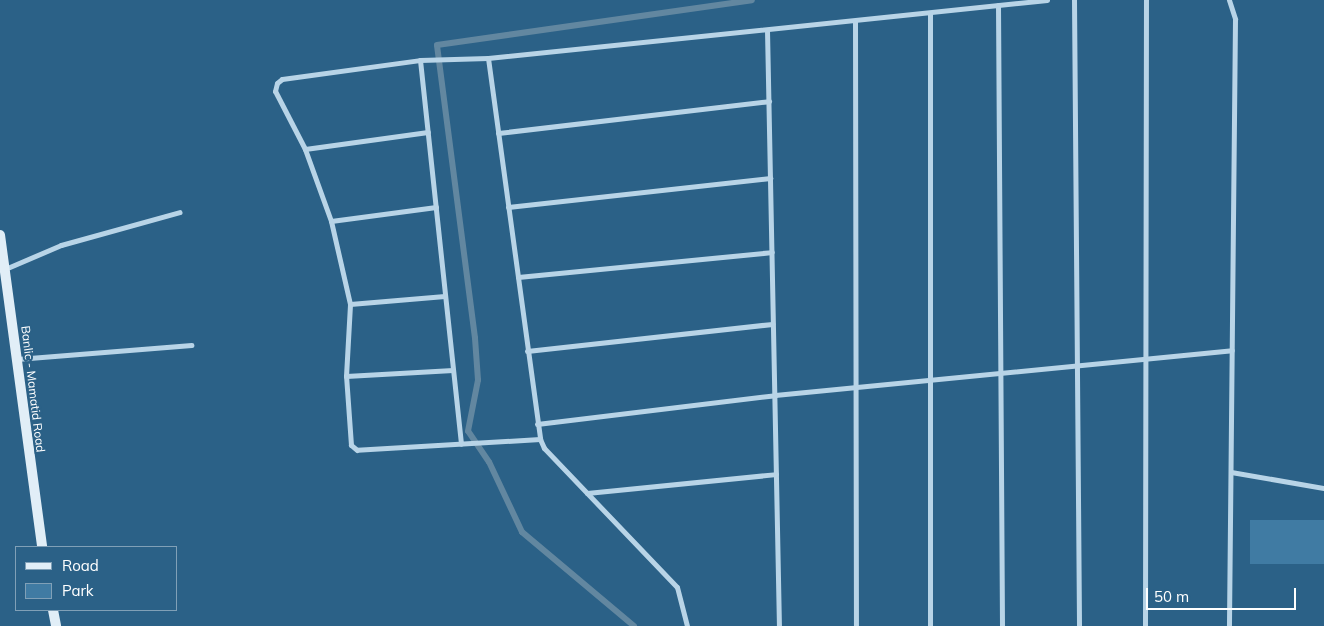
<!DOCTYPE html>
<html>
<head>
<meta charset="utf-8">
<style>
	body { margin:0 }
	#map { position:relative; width:1324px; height:626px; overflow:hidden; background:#2b6187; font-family:Mulish,sans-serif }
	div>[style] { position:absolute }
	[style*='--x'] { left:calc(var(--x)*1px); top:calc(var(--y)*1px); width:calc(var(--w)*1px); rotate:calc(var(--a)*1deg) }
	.green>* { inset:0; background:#407ba3; transform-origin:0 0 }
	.stream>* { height:6px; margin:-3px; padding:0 3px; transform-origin:3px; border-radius:3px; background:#6287a0 }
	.minor>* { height:5px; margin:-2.5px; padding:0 2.5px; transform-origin:2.5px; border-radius:2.5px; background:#b8d4e7 }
	.secondary>* { height:10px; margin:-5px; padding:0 5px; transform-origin:5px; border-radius:5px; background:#e1eef7 }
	span { translate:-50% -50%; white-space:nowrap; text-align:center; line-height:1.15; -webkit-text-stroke:4px #2b6187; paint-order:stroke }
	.street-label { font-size:12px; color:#fff }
	.legend { position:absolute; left:15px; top:546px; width:162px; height:65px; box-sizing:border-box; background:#2b6187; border:1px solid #80a0b7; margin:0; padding:6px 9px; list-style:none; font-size:15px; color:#fff }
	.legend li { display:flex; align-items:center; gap:10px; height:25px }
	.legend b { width:25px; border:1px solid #80a0b7 }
	.scale { position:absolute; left:1146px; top:588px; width:150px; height:22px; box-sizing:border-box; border:2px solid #fff; border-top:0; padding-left:6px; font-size:15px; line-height:18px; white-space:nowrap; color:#fff; -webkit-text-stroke:4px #2b6187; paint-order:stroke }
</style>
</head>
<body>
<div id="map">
	<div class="green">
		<div style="left:1324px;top:520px;width:44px;height:74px;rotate:90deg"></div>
	</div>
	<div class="stream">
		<div style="--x:634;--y:626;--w:146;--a:-140"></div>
		<div style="--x:522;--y:532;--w:77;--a:-115.2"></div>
		<div style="--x:489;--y:462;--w:37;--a:-124"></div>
		<div style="--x:468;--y:431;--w:52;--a:-78.9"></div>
		<div style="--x:478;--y:380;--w:42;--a:-94.1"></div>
		<div style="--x:475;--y:338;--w:295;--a:-97.4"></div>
		<div style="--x:437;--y:45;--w:318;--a:-8.1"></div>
	</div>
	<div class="minor">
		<div style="--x:1074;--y:0;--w:626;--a:89.54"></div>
		<div style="--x:1229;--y:0;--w:20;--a:72"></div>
		<div style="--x:1235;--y:19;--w:607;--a:90.57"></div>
		<div style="--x:998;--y:5;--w:621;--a:89.63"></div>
		<div style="--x:930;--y:13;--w:613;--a:90"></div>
		<div style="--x:855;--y:21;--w:605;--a:89.91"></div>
		<div style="--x:767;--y:30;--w:596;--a:88.85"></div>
		<div style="--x:488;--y:58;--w:385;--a:82.2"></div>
		<div style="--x:540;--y:439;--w:10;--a:66"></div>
		<div style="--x:544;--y:448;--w:192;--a:46.3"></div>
		<div style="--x:677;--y:587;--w:40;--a:75.6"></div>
		<div style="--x:420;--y:60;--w:386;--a:83.9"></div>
		<div style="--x:498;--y:133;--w:273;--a:-6.7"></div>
		<div style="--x:305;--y:149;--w:124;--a:-7.9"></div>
		<div style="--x:508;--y:207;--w:264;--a:-6.3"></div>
		<div style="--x:331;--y:221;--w:106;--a:-7.6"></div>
		<div style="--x:5;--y:269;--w:61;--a:-23.2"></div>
		<div style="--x:61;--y:245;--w:123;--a:-15.5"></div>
		<div style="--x:518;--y:277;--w:255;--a:-5.6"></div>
		<div style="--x:350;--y:304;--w:95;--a:-4.8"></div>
		<div style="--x:527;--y:351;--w:247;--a:-6.3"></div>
		<div style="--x:17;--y:359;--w:175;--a:-4.6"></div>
		<div style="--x:346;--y:376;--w:107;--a:-3.2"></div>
		<div style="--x:537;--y:424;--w:240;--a:-6.9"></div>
		<div style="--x:775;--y:395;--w:459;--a:-5.6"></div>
		<div style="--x:540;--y:439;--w:183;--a:176.6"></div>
		<div style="--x:357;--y:450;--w:8;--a:-140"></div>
		<div style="--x:351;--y:445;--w:69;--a:-94.1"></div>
		<div style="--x:346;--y:376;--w:72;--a:-86.8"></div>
		<div style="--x:350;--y:304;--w:85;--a:-102.9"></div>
		<div style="--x:331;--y:221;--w:77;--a:-109.9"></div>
		<div style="--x:305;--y:149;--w:65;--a:-117.3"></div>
		<div style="--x:275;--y:91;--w:8;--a:-76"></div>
		<div style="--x:277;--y:83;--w:6;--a:-39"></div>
		<div style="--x:282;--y:79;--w:139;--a:-7.8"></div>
		<div style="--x:420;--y:60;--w:68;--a:-1.7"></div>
		<div style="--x:488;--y:58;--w:562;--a:-5.92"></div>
		<div style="--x:1231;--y:472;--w:94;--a:9.8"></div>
		<div style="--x:587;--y:493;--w:190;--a:-5.7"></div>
		<div style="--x:1145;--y:626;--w:626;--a:-89.91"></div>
	</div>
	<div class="secondary">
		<div style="--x:0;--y:235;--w:315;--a:82.3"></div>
		<div style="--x:53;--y:610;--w:16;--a:79"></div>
	</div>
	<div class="street-label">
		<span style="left:33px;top:389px;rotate:83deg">Banlic - Mamatid Road</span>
	</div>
	<ul class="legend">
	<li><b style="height:6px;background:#e1eef7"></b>Road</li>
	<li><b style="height:14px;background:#407ba3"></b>Park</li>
	</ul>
	<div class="scale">50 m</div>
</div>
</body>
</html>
